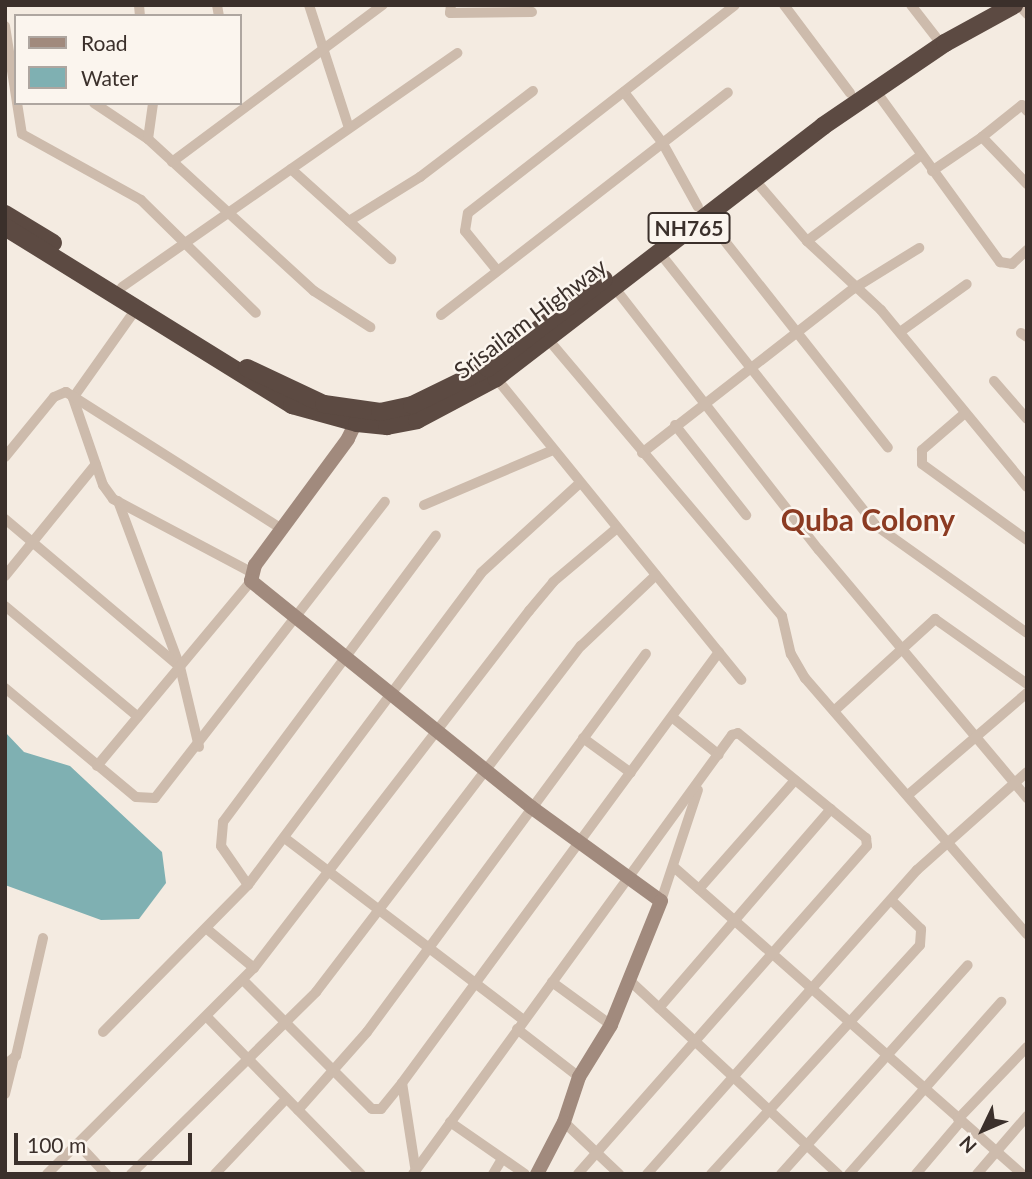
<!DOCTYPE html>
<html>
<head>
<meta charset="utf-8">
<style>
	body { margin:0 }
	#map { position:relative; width:1032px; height:1179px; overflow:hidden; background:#f4ebe1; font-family:Lato,sans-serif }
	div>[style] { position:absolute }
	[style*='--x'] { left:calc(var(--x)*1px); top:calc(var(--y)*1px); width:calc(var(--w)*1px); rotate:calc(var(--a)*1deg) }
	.water>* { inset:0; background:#7fb0b2 }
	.street>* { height:10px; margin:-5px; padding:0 5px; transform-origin:5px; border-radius:5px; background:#cdbbac }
	.secondary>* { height:14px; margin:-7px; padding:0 7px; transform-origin:7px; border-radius:7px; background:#a18a7d }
	.highway>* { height:18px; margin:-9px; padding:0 9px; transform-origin:9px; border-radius:9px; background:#5c4a42 }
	span { translate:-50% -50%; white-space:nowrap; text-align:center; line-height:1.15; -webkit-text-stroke:5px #fbf5ee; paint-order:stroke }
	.shield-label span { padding:2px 5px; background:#fbf5ee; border:2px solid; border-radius:5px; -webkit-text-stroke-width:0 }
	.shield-label { font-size:21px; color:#3b302b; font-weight:700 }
	.street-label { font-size:23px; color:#3b302b }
	.district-label { font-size:30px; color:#8c3b22; font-weight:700 }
	.frame { position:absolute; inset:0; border:7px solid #3b302b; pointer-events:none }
	.legend { position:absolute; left:14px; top:14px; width:228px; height:91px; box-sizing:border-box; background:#fbf5ee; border:2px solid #aea6a0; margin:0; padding:9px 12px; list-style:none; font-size:21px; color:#3b302b }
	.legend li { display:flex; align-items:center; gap:14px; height:35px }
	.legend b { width:35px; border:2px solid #aea6a0 }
	.north { position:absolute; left:948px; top:1095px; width:70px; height:70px; -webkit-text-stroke:5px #fbf5ee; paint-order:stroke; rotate:226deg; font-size:19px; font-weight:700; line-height:28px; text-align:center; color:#3b302b }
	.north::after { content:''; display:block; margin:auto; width:24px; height:32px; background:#3b302b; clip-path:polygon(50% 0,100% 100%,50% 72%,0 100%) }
	.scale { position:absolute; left:14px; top:1133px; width:178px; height:32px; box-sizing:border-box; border:4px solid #3b302b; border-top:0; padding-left:9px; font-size:21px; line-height:24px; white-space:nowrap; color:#3b302b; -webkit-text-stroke:5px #fbf5ee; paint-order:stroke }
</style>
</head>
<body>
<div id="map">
	<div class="water">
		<div style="clip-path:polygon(5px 732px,24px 752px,70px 766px,162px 852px,166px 883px,139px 919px,101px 920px,5px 885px)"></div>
	</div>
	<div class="street">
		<div style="--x:139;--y:5;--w:11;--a:85"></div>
		<div style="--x:217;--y:5;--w:11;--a:80"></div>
		<div style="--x:309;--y:5;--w:129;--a:72"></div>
		<div style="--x:451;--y:5;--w:8;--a:97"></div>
		<div style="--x:450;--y:13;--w:82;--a:-0.7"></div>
		<div style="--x:784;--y:5;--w:110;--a:53.1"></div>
		<div style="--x:911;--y:5;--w:51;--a:52.2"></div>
		<div style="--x:1019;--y:5;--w:12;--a:48"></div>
		<div style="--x:5;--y:26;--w:109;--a:81.1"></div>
		<div style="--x:22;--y:134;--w:136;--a:29"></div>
		<div style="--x:141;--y:200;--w:161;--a:44.5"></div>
		<div style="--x:875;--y:90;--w:213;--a:54"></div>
		<div style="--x:1000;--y:262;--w:12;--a:9"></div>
		<div style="--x:1012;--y:264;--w:21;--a:-43"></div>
		<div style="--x:624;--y:92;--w:63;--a:52.8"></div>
		<div style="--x:662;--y:142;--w:74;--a:61"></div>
		<div style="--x:94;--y:103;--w:65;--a:33.7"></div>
		<div style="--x:148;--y:139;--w:225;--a:42.5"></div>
		<div style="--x:314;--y:291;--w:67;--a:32.7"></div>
		<div style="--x:982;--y:137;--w:51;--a:-38.7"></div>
		<div style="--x:1022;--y:105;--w:8;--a:50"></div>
		<div style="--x:148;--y:139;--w:36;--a:-82"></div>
		<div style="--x:172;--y:162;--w:263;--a:-36.7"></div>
		<div style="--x:291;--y:169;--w:135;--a:42"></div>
		<div style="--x:932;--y:171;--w:60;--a:-34.2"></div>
		<div style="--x:982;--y:137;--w:65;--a:46.2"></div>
		<div style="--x:754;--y:179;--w:82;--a:49.5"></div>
		<div style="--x:807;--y:241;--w:101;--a:43"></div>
		<div style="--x:881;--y:310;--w:229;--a:50.5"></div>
		<div style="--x:705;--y:216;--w:295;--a:51.7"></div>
		<div style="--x:349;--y:221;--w:84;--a:-31.8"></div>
		<div style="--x:420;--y:177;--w:142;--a:-37.3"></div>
		<div style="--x:807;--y:241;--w:141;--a:-37"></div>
		<div style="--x:659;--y:252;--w:348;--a:51.6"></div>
		<div style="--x:875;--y:525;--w:186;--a:35.4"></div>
		<div style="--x:496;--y:269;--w:49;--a:-129.2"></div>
		<div style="--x:465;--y:231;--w:18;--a:-81"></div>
		<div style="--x:468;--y:213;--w:338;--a:-37.9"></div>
		<div style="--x:122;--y:287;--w:409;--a:-34.9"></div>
		<div style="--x:614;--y:287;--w:333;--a:52.1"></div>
		<div style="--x:819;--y:550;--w:324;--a:50"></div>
		<div style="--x:136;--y:309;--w:109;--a:125.3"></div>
		<div style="--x:73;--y:398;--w:92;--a:71"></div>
		<div style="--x:103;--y:485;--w:17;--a:54"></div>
		<div style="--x:113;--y:499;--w:156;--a:27.9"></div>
		<div style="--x:441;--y:315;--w:363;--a:-37.8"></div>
		<div style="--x:900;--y:332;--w:82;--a:-35.6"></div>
		<div style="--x:1021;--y:333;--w:7;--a:34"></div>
		<div style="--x:547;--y:338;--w:364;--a:49.8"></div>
		<div style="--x:782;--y:616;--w:39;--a:77"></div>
		<div style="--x:791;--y:654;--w:28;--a:60"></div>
		<div style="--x:805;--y:678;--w:339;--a:49.1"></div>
		<div style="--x:496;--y:378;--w:389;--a:50.9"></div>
		<div style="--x:994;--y:381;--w:50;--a:49"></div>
		<div style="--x:965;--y:413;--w:57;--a:139.3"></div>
		<div style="--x:922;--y:450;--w:14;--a:90"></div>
		<div style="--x:922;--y:464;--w:130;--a:35.9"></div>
		<div style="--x:675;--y:425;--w:115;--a:51.7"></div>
		<div style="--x:642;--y:453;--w:267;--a:-37.9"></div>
		<div style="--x:853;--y:289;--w:78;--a:-31.8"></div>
		<div style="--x:5;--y:457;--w:77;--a:-50.8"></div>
		<div style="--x:54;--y:397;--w:13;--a:-23"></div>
		<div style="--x:66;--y:392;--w:256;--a:32.4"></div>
		<div style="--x:118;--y:501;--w:177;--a:69.5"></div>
		<div style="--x:180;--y:667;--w:82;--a:76.6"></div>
		<div style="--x:424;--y:505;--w:140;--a:-23.1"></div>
		<div style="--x:5;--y:519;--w:228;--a:40.2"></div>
		<div style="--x:5;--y:576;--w:144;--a:-50.9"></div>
		<div style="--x:5;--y:606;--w:173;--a:39.8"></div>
		<div style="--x:5;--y:688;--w:170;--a:39.8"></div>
		<div style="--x:136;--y:797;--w:19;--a:3"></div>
		<div style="--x:155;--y:798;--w:375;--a:-52.2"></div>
		<div style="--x:834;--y:711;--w:137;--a:-42.3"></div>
		<div style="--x:935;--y:619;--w:113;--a:35.2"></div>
		<div style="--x:672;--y:717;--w:60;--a:39"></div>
		<div style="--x:583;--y:738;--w:59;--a:36.1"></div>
		<div style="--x:97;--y:766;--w:241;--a:-50.2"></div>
		<div style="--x:908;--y:795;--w:157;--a:-40.6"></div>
		<div style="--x:286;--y:839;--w:299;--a:37.3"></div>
		<div style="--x:675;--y:868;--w:463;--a:41.4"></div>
		<div style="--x:248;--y:885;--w:47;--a:-124.7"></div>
		<div style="--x:221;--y:846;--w:24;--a:-85"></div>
		<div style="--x:223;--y:822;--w:357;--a:-53.4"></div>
		<div style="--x:699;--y:889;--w:145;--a:-48.6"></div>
		<div style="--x:661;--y:901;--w:117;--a:-71.6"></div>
		<div style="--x:207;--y:929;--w:61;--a:39.7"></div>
		<div style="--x:628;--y:979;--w:287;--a:42.9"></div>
		<div style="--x:243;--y:980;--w:182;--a:45"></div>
		<div style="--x:372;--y:1109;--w:9;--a:0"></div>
		<div style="--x:381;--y:1109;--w:33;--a:-51"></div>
		<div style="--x:552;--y:982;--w:73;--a:36.1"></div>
		<div style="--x:659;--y:1008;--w:263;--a:-49.2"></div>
		<div style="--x:207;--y:1017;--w:220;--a:45.6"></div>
		<div style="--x:517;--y:1029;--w:78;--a:37.7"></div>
		<div style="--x:103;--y:1032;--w:206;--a:-45.4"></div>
		<div style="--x:248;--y:885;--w:389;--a:-53.2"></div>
		<div style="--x:481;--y:573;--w:134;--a:-42.3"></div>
		<div style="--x:5;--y:1065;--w:14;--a:-39"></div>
		<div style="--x:16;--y:1056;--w:121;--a:-77.1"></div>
		<div style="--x:5;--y:1094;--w:36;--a:-76"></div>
		<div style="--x:298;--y:1110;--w:104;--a:-48.5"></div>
		<div style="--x:367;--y:1032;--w:470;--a:-53.6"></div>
		<div style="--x:958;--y:1119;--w:100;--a:-46.2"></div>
		<div style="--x:450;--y:1122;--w:91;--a:34.7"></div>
		<div style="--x:564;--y:1122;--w:76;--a:43.4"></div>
		<div style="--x:79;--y:1145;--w:40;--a:47"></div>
		<div style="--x:416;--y:1173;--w:91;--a:-98.8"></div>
		<div style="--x:402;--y:1083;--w:535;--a:-53.67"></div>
		<div style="--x:47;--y:1174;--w:292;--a:-44.9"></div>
		<div style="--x:254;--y:968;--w:451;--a:-52.4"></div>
		<div style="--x:529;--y:611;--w:38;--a:-50"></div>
		<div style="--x:553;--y:582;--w:82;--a:-40.1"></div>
		<div style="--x:131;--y:1174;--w:260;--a:-44.5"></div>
		<div style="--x:316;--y:992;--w:436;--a:-52.6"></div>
		<div style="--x:581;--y:646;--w:103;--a:-43.4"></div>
		<div style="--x:215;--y:1174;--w:102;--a:-46.6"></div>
		<div style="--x:413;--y:1174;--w:543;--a:-54"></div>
		<div style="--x:732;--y:735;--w:6;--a:-18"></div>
		<div style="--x:738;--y:733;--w:166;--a:39.4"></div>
		<div style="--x:866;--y:838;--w:8;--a:83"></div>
		<div style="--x:867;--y:846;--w:437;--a:131.4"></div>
		<div style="--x:493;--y:1174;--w:17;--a:-59"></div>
		<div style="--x:647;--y:1174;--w:407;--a:-48.4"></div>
		<div style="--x:917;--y:870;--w:147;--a:-41.7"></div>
		<div style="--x:711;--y:1174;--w:310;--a:-47.6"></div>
		<div style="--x:920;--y:945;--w:16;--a:-86"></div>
		<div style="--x:921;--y:929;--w:40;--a:-136"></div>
		<div style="--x:781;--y:1174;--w:280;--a:-48.2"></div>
		<div style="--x:849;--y:1174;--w:230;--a:-48.5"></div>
		<div style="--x:916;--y:1174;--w:70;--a:-49.7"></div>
		<div style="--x:977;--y:1174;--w:77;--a:-49.2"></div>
	</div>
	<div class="secondary">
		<div style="--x:359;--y:416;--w:25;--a:116"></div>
		<div style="--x:348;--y:439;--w:157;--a:126.4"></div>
		<div style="--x:255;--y:565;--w:16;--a:104"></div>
		<div style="--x:251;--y:581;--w:360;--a:38.9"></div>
		<div style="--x:531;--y:807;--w:160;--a:35.9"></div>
		<div style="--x:661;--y:901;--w:134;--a:112"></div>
		<div style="--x:611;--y:1025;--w:61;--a:121.6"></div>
		<div style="--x:579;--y:1077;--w:47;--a:108.4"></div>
		<div style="--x:564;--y:1122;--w:59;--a:117.4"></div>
	</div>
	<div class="highway">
		<div style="--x:5;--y:214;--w:56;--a:31.1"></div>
		<div style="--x:5;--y:227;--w:338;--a:31.8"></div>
		<div style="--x:292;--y:405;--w:67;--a:15.5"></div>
		<div style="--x:357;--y:423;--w:30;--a:6"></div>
		<div style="--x:387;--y:426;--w:31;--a:-11"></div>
		<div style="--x:417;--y:420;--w:89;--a:-28"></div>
		<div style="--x:496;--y:378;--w:413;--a:-37.6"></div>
		<div style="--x:823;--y:126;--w:148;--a:-34.2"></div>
		<div style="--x:945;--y:43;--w:79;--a:-28.8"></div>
		<div style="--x:247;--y:368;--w:85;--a:25.1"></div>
		<div style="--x:324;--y:404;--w:57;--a:8.1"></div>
		<div style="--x:380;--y:412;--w:33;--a:-12"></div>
		<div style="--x:412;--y:405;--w:85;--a:-26"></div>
		<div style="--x:488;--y:368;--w:146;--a:-37.5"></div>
	</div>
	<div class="shield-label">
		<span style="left:689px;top:228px">NH765</span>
	</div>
	<div class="street-label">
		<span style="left:530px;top:318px;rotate:-37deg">Srisailam Highway</span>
	</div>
	<div class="district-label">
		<span style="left:868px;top:519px">Quba Colony</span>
	</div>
	<div class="frame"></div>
	<ul class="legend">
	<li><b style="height:9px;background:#a18a7d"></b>Road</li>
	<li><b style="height:19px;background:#7fb0b2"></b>Water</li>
	</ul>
	<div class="north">N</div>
	<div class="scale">100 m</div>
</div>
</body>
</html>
